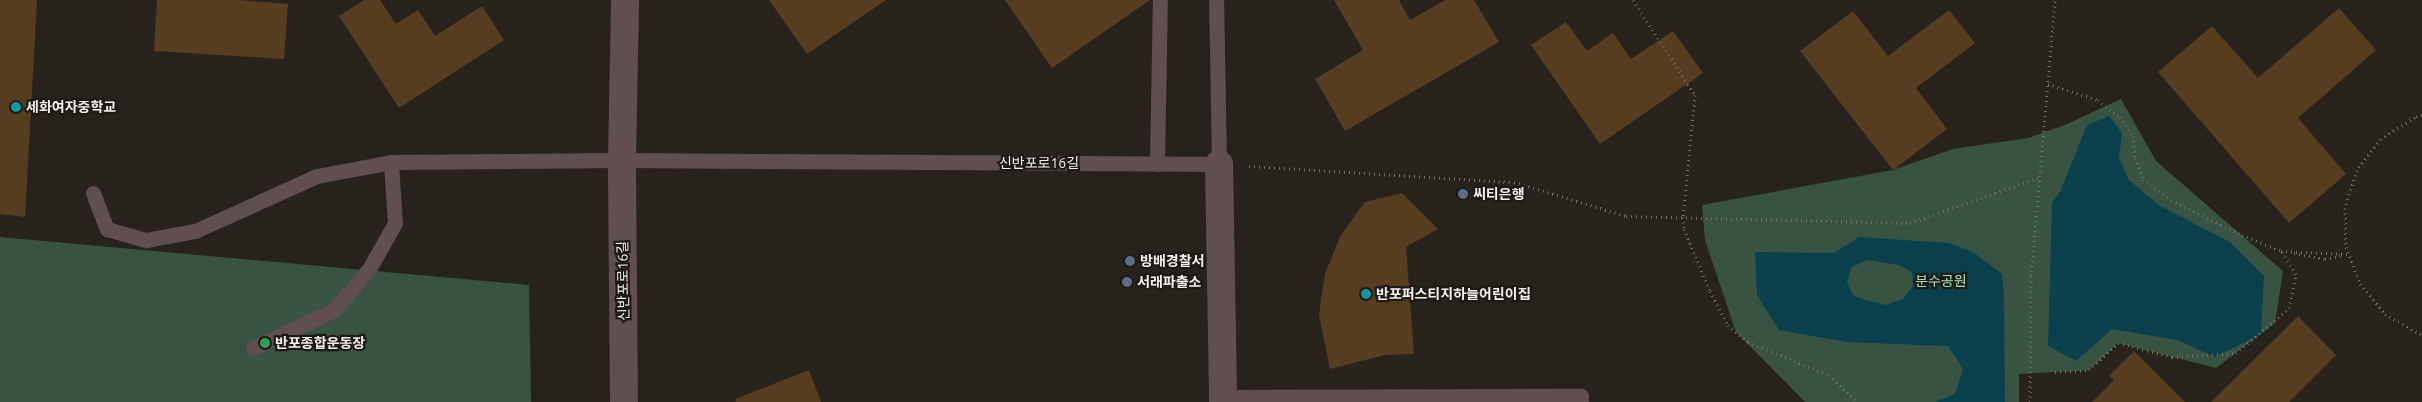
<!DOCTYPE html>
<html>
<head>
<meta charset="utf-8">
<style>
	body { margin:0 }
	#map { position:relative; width:2422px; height:402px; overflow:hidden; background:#28221c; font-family:Ubuntu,"Noto Sans KR",sans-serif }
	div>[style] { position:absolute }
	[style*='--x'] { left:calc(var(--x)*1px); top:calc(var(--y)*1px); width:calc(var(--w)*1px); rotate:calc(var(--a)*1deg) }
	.green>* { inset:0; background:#395342 }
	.water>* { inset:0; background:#0a404d }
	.building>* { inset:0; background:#573d20 }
	.path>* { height:3px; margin-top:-1.5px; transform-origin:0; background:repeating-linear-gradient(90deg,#736e68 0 1px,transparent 0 5px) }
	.service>* { height:15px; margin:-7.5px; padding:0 7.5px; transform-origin:7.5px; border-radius:7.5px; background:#604e51 }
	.minor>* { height:28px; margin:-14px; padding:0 14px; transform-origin:14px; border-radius:14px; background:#604e51 }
	.tertiary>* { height:28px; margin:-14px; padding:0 14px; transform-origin:14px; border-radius:14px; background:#604e51 }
	.dots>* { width:14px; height:14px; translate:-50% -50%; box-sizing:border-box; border:2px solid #1e1913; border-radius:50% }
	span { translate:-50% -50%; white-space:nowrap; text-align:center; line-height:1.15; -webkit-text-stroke:4.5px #1e1913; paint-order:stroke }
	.poi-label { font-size:14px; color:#f3efeb; font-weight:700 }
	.left { translate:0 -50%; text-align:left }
	.street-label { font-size:14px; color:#f3efeb }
	.park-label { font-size:14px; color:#a1e2b8 }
</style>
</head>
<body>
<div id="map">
	<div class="green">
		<div style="clip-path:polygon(2121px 99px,2156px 161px,2283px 271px,2275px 323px,2216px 368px,2118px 343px,2089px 370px,2019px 374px,2019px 402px,1805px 402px,1736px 332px,1705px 240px,1702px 205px,1893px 170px,1953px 149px,2028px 138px,2065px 125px)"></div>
		<div style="clip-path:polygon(0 237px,529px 285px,531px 402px,0 402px)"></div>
	</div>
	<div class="water">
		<div style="clip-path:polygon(2109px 116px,2122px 133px,2119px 158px,2129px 180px,2160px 206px,2230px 242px,2264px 276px,2261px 334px,2215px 357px,2177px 340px,2112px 329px,2076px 361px,2048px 346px,2052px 203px,2060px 192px,2087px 125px)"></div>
		<div style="clip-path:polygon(evenodd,1859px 237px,1949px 243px,1973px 252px,2002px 274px,2004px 296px,2005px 402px,1935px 402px,1955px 394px,1963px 369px,1948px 346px,1846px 342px,1779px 330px,1757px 295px,1755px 252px,1834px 253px,1859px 237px,1867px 260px,1899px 265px,1912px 272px,1913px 286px,1903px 299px,1886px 305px,1865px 300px,1853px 295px,1847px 282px,1852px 267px,1867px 260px)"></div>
	</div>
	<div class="building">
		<div style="clip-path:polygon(0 0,37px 0,25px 217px,0 214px)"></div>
		<div style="clip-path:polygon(157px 0,238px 0,288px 4px,284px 59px,154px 51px)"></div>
		<div style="clip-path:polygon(364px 0,380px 0,396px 24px,418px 10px,435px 36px,482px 6px,504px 40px,399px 108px,339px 16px)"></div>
		<div style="clip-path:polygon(769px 0,886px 0,807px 54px)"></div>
		<div style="clip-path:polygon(1005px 0,1150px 0,1052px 68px)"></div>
		<div style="clip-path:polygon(1334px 0,1399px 0,1410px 20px,1445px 0,1474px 0,1499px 42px,1345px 131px,1315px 79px,1363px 50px)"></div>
		<div style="clip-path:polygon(2339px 8px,2376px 50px,2298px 118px,2346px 174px,2289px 223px,2158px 72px,2212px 26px,2258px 78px)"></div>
		<div style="clip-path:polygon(1949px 10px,1975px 43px,1916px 88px,1947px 129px,1893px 170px,1800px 51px,1853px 11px,1888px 56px)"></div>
		<div style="clip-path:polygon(1566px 22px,1587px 51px,1613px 33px,1631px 59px,1673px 31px,1703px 73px,1600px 144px,1531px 45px)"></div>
		<div style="clip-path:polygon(1402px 193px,1438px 229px,1406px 247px,1414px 354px,1385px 355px,1330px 369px,1319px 315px,1325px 273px,1341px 235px,1365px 202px)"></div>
		<div style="clip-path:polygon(2298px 316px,2336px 355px,2289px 402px,2211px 402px)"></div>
		<div style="clip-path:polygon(2134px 351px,2185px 402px,2092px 402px,2114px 380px,2109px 376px)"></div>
		<div style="clip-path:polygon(809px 370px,821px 402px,736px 402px,735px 399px)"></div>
	</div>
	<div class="path">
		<div style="--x:1633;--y:0;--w:113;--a:56.9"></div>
		<div style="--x:1695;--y:95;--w:123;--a:95.6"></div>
		<div style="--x:1683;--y:217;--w:12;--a:85"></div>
		<div style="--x:1684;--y:229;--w:67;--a:67.2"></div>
		<div style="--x:1710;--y:291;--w:38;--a:62"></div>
		<div style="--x:1728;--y:325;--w:26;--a:40"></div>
		<div style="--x:1748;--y:342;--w:87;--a:22.2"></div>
		<div style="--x:1829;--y:375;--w:39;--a:44"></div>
		<div style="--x:2048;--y:84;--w:52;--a:17.7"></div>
		<div style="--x:2098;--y:100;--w:28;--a:38"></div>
		<div style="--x:2120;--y:117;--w:23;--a:56"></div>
		<div style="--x:2133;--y:136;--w:22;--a:85"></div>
		<div style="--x:2135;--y:158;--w:22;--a:69"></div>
		<div style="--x:2143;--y:179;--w:35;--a:37"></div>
		<div style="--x:2171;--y:200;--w:79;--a:26.2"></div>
		<div style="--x:2242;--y:235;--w:42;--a:22.3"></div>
		<div style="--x:2422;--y:115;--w:7;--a:164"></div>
		<div style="--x:2415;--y:117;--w:40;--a:147.1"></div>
		<div style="--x:2381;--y:139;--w:39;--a:128"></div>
		<div style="--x:2357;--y:170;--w:40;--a:108"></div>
		<div style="--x:2345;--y:208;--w:39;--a:89"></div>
		<div style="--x:2346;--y:247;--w:40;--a:69"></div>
		<div style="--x:2360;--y:284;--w:39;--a:50"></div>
		<div style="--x:2385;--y:314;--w:43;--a:29.6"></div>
		<div style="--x:1249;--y:166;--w:265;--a:3.5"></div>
		<div style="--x:1514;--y:182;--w:117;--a:16.9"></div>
		<div style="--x:1626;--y:216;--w:284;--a:1.4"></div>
		<div style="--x:1910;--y:223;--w:138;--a:-19.5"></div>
		<div style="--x:2294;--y:253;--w:32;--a:11"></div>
		<div style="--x:2325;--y:259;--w:17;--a:-13"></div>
		<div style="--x:2055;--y:372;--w:34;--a:-3"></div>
		<div style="--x:2089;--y:370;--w:40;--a:-43"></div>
		<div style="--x:2118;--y:343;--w:56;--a:14.5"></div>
		<div style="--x:2172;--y:357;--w:64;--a:-3.6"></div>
		<div style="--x:2236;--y:353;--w:70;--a:-40.3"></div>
		<div style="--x:2289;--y:308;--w:35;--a:-78"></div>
		<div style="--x:2296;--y:274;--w:27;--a:-123"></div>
		<div style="--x:2281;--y:251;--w:67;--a:2.6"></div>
		<div style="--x:2030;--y:402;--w:126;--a:-89.5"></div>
		<div style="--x:2031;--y:276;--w:277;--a:-85"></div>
	</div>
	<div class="service">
		<div style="--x:1157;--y:164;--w:164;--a:-89"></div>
		<div style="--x:93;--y:193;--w:39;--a:69"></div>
		<div style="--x:107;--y:229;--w:41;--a:15.8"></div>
		<div style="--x:146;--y:240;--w:50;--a:-10.4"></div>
		<div style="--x:195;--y:231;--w:134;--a:-24.3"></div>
		<div style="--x:317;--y:176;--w:75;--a:-10.7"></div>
		<div style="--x:391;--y:162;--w:231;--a:-0.5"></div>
		<div style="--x:622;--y:160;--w:597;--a:0.38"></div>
		<div style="--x:1219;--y:164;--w:164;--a:-91"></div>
		<div style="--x:253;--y:348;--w:89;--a:-25.1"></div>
		<div style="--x:334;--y:310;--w:54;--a:-49.5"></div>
		<div style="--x:369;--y:269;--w:53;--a:-60.5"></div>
		<div style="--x:395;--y:223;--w:61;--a:-93.8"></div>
		<div style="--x:1223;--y:397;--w:358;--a:-0.2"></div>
		<div style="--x:1581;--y:396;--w:6;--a:90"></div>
	</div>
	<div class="minor">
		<div style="--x:1219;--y:164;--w:238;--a:89"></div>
	</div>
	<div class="tertiary">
		<div style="--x:624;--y:402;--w:242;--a:-90.5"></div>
		<div style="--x:622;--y:160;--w:160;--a:-88.9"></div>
	</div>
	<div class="dots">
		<div style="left:16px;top:107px;background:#0f9aa8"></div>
		<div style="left:1463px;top:194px;background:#5c6f8a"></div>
		<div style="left:1130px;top:261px;background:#5c6f8a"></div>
		<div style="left:1127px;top:282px;background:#5c6f8a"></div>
		<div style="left:1366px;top:294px;background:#0f9aa8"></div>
		<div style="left:265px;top:343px;background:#2e9e5b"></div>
	</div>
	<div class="poi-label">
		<span class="left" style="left:26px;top:107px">세화여자중학교</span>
		<span class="left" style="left:1473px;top:194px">씨티은행</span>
		<span class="left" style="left:1140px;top:261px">방배경찰서</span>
		<span class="left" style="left:1137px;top:282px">서래파출소</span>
		<span class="left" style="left:1376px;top:294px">반포퍼스티지하늘어린이집</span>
		<span class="left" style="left:275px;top:343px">반포종합운동장</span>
	</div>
	<div class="street-label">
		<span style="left:1039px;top:163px">신반포로16길</span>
		<span style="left:623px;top:281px;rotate:-91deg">신반포로16길</span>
	</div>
	<div class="park-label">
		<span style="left:1941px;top:281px">분수공원</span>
	</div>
</div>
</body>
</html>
